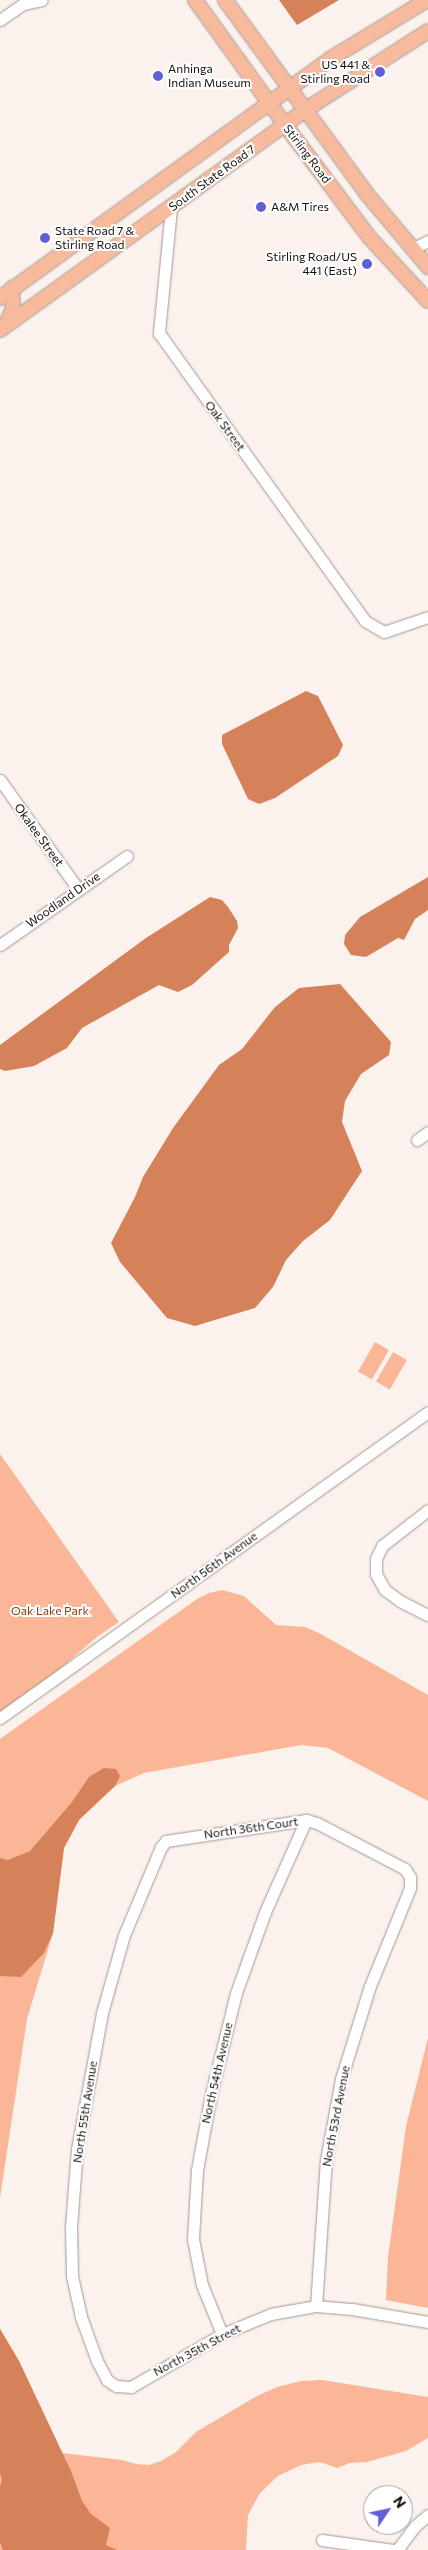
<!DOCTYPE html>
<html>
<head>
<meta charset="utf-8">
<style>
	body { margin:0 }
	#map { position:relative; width:428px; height:2550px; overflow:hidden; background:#fcf2ed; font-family:Commissioner,sans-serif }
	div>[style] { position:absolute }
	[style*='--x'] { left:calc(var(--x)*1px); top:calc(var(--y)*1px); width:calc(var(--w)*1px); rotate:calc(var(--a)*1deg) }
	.green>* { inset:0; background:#fab697; transform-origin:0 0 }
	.water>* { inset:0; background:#d5825a }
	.roads { filter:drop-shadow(0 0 1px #a19793) drop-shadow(0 0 1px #a19793) }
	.minor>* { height:11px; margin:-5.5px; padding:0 5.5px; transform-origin:5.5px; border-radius:5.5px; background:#fff }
	.major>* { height:14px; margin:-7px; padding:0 7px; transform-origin:7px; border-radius:7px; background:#f8ba9c }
	.dots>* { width:14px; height:14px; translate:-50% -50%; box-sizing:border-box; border:2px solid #fff; border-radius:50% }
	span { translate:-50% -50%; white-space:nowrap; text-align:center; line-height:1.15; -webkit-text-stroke:4px #fff; paint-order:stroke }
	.poi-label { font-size:12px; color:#151210 }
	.right { translate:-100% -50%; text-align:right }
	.left { translate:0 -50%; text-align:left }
	.street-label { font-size:12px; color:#151210 }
	.park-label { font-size:12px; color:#893d10 }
	.north { position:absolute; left:363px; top:2485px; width:50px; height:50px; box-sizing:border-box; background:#fff; border:1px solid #a1a09f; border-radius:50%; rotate:56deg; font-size:14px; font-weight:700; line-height:20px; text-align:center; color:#151210 }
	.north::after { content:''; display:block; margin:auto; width:18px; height:22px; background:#615fd8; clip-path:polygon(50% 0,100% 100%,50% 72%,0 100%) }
</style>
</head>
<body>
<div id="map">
	<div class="green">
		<div style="left:375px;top:1342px;width:16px;height:34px;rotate:30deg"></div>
		<div style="left:393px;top:1352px;width:16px;height:34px;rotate:30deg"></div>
		<div style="clip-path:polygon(0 1454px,119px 1622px,97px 1637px,47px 1680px,0 1714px)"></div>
		<div style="clip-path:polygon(222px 1590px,244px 1596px,276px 1625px,305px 1627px,321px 1634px,428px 1695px,428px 1801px,328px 1748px,301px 1745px,144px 1773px,115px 1786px,97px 1802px,79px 1820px,64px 1848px,53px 1933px,27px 2019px,0 2198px,0 1739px,197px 1599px,209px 1593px)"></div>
		<div style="clip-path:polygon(428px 2038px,428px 2308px,386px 2300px,388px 2257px,406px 2126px)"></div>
		<div style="clip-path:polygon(0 2329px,19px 2361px,62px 2453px,122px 2460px,136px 2464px,149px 2465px,161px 2461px,176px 2452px,196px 2432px,257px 2396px,277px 2387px,301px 2381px,322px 2380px,428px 2397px,428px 2438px,406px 2451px,367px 2462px,350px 2463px,337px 2468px,320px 2462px,301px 2465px,278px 2476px,260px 2493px,248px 2515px,246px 2550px,0 2550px)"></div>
	</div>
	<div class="water">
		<div style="clip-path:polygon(279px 0,339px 0,297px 25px)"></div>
		<div style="clip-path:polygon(306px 691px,318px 696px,343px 745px,338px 756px,275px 798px,259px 804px,248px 799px,222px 744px,222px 735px)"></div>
		<div style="clip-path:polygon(428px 877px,428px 910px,415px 919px,404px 940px,398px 938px,366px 957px,351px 955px,344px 944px,345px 935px,360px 917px)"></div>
		<div style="clip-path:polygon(210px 897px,222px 900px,228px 907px,237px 921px,238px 928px,229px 945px,229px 952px,192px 985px,178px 992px,159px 985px,82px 1028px,67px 1048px,34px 1066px,5px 1071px,0 1069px,0 1045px,146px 938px)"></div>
		<div style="clip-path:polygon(340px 984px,391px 1042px,389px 1055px,361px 1074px,345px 1101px,342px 1122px,362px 1171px,330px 1220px,303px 1241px,286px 1260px,273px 1287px,255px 1308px,195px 1326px,167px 1318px,120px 1262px,111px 1243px,135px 1197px,143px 1177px,173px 1128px,219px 1065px,242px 1049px,275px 1007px,299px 988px)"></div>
		<div style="clip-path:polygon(104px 1768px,116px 1769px,120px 1776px,115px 1786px,79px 1820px,64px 1848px,53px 1933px,44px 1953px,21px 1977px,0 1976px,0 1858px,8px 1860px,30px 1851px,72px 1802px,89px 1777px)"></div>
		<div style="clip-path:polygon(0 2329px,19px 2361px,71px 2471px,82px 2501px,91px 2514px,110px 2528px,106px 2545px,117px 2550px,3px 2550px,0 2542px,0 2486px,2px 2480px,0 2473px)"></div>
	</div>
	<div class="roads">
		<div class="minor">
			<div style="--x:0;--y:20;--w:28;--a:-35"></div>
			<div style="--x:23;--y:4;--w:19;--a:-12"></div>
			<div style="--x:171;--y:208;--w:126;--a:95.5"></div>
			<div style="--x:159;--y:333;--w:354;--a:54.4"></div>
			<div style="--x:365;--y:621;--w:22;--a:30"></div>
			<div style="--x:384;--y:632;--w:46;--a:-18.8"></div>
			<div style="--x:412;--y:249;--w:18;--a:-27"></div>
			<div style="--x:0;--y:780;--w:134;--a:54.4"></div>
			<div style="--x:0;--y:945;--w:155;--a:-35"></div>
			<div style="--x:417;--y:1140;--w:14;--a:-36"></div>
			<div style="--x:428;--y:1510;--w:58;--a:142"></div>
			<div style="--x:382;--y:1546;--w:14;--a:115"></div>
			<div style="--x:376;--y:1559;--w:15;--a:90"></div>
			<div style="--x:376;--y:1574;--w:18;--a:61"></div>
			<div style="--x:385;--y:1590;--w:19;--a:36"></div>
			<div style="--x:400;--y:1601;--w:31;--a:27"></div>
			<div style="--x:0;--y:1718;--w:526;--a:-35.56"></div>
			<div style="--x:316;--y:2306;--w:146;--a:-86.1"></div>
			<div style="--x:326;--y:2160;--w:82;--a:-79.5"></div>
			<div style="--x:341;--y:2079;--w:97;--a:-72.7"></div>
			<div style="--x:370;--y:1986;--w:106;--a:-67.8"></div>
			<div style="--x:410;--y:1888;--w:11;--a:-90"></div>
			<div style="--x:410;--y:1877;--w:9;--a:-122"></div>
			<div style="--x:405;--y:1869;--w:99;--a:-152.4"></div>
			<div style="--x:317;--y:1823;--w:11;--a:-165"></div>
			<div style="--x:306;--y:1820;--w:142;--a:171.5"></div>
			<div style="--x:166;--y:1841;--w:8;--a:130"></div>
			<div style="--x:161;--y:1847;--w:95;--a:112.8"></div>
			<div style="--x:124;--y:1935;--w:81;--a:105.8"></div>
			<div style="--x:102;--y:2013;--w:138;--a:100.4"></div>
			<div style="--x:77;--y:2149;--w:78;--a:94.4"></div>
			<div style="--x:71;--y:2227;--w:49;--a:88.8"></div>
			<div style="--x:72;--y:2276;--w:42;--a:77.6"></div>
			<div style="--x:81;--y:2317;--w:47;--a:70"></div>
			<div style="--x:97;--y:2361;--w:21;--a:62"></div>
			<div style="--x:107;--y:2380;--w:11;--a:34"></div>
			<div style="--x:116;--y:2386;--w:15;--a:4"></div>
			<div style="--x:131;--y:2387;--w:105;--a:-30.2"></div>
			<div style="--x:222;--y:2334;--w:53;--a:-22.2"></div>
			<div style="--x:271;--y:2314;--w:46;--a:-10.1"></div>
			<div style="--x:316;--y:2306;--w:36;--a:5"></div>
			<div style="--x:352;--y:2309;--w:77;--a:9.7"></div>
			<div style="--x:222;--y:2334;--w:53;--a:-112.2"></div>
			<div style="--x:202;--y:2285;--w:47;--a:-101.1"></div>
			<div style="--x:193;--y:2239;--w:69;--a:-86.7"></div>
			<div style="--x:197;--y:2170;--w:77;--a:-79.6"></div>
			<div style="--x:211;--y:2094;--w:104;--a:-76.1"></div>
			<div style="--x:236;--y:1993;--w:86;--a:-70.3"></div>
			<div style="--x:265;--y:1912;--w:101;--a:-66"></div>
			<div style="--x:322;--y:2540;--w:72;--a:8"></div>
			<div style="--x:397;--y:2550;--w:30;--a:-53"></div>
			<div style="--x:415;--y:2526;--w:17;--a:-40"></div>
		</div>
		<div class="major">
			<div style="--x:195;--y:0;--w:154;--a:54.2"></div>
			<div style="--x:285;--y:125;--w:140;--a:53.1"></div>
			<div style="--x:369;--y:237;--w:87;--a:47.3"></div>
			<div style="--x:225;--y:0;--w:239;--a:53.8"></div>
			<div style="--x:366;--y:193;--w:97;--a:50"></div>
			<div style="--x:0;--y:298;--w:407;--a:-35.9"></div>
			<div style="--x:330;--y:59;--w:114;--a:-31.3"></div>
			<div style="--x:5;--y:326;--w:19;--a:-65"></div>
			<div style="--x:13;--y:309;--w:21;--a:-93"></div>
			<div style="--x:0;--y:330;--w:376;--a:-35.8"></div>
			<div style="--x:305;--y:110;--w:146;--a:-32.7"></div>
		</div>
	</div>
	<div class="dots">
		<div style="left:380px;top:72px;background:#615fd8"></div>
		<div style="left:158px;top:76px;background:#615fd8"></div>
		<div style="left:261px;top:207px;background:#615fd8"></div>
		<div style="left:45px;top:238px;background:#615fd8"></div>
		<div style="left:367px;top:264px;background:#615fd8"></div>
	</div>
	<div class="poi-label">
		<span class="right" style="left:370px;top:72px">US 441 &amp;<br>Stirling Road</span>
		<span class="left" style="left:168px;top:76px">Anhinga<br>Indian Museum</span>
		<span class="left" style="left:271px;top:207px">A&amp;M Tires</span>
		<span class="left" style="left:55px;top:238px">State Road 7 &amp;<br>Stirling Road</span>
		<span class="right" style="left:357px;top:264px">Stirling Road/US<br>441 (East)</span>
	</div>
	<div class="street-label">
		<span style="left:307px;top:154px;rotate:53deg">Stirling Road</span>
		<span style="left:212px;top:178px;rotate:-36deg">South State Road 7</span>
		<span style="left:225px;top:426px;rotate:54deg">Oak Street</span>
		<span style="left:39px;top:835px;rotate:54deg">Okalee Street</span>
		<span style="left:63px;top:900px;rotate:-35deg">Woodland Drive</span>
		<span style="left:214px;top:1565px;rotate:-36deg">North 56th Avenue</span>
		<span style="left:251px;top:1828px;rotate:-8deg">North 36th Court</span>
		<span style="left:217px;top:2073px;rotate:-77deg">North 54th Avenue</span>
		<span style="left:85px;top:2112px;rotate:-81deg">North 55th Avenue</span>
		<span style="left:336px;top:2116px;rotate:-79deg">North 53rd Avenue</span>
		<span style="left:197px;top:2350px;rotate:-28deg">North 35th Street</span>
	</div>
	<div class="park-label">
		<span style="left:50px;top:1611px">Oak Lake Park</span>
	</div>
	<div class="north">N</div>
</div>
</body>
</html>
